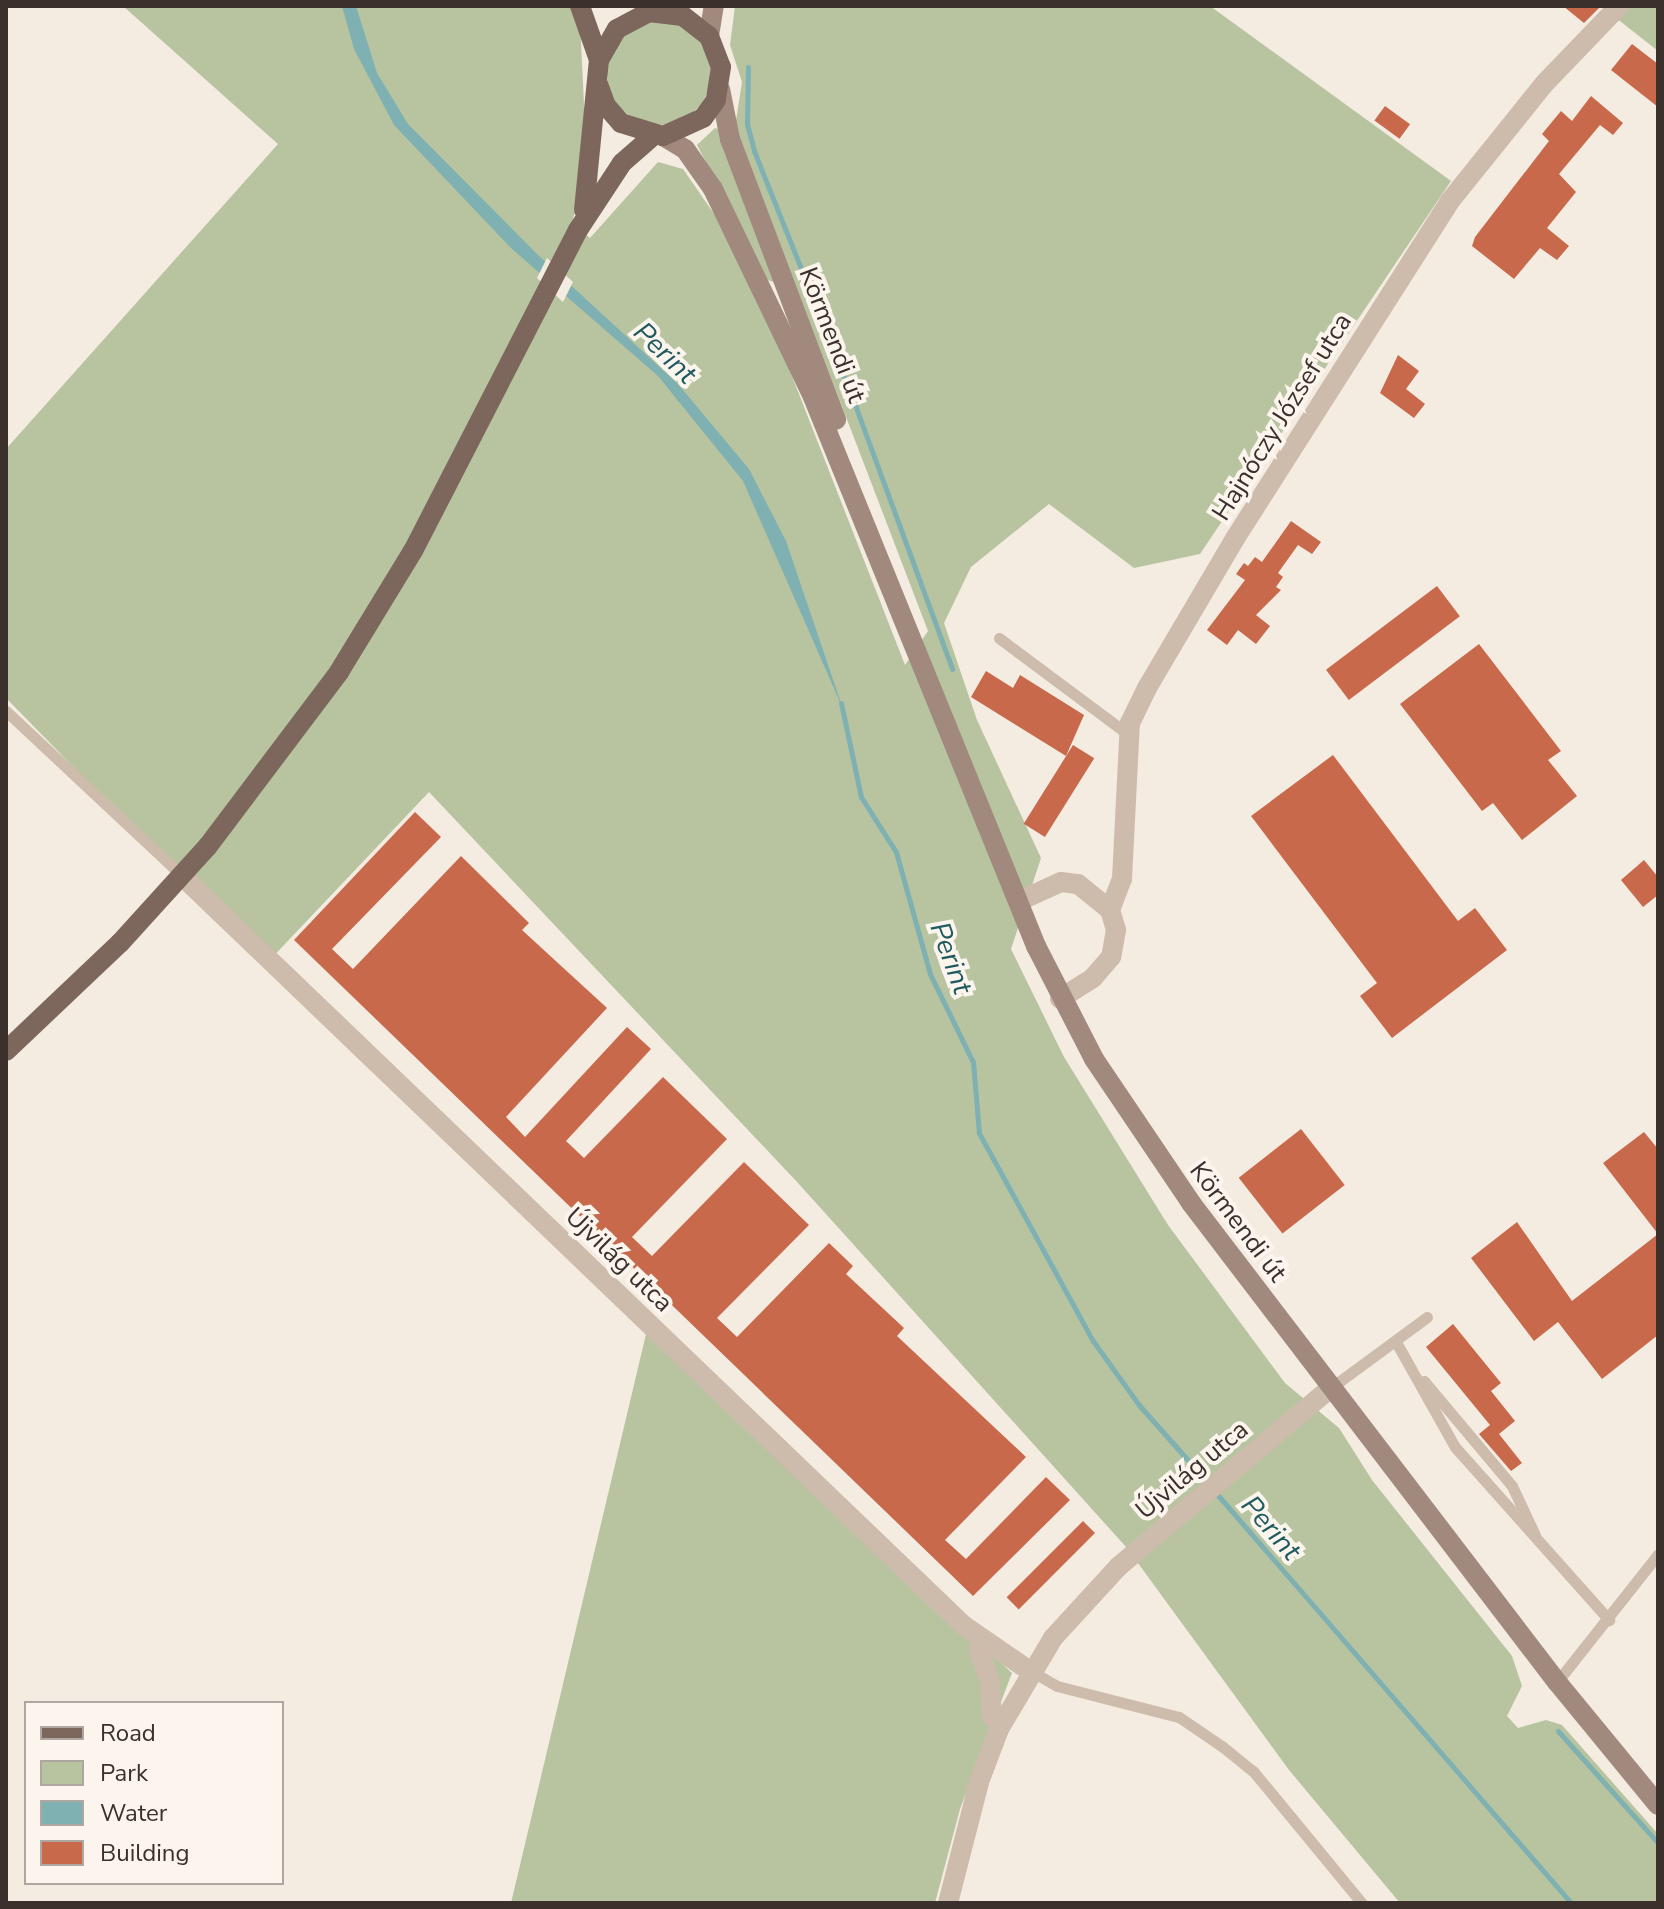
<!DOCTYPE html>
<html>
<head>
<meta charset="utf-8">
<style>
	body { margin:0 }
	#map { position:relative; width:1664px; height:1909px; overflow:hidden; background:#f4ebe1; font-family:"Nunito Sans",sans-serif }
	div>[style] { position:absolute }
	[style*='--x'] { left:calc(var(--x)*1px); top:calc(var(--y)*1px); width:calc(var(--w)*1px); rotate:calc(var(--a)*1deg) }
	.green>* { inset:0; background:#b8c4a0 }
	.round { border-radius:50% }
	.water>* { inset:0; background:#7fb0b2 }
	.pier>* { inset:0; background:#f4ebe1 }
	.stream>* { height:5px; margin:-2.5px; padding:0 2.5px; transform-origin:2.5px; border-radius:2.5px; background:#7fb0b2 }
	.building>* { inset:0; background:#c8694b; transform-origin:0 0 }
	.lane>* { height:11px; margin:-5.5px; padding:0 5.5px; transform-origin:5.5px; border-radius:5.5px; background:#cdbbac }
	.street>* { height:20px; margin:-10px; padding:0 10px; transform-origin:10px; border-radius:10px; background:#cdbbac }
	.secondary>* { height:20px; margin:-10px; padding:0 10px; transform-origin:10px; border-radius:10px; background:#a18a7d }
	.primary>* { height:20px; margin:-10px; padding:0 10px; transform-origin:10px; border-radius:10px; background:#7d675c }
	span { translate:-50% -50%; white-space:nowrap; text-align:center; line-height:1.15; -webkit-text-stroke:8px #fbf5ee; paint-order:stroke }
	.street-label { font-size:26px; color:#3b302b }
	.water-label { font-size:28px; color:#1f5a5e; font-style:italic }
	.frame { position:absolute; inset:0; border:8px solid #3b302b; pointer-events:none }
	.legend { position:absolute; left:24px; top:1701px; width:260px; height:184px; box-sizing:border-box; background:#fbf5ee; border:2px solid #aea6a0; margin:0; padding:10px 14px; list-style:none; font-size:24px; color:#3b302b }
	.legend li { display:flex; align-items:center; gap:16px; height:40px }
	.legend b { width:40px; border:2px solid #aea6a0 }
</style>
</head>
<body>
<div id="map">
	<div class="green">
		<div style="clip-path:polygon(123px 6px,572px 6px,580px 21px,587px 167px,572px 223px,590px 238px,658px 162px,683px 169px,719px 221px,779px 343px,905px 665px,928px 631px,735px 127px,742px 82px,730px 45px,735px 6px,1210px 6px,1451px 181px,1200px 554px,1134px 568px,1049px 504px,971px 567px,944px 623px,977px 720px,1041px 858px,1011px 949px,1064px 1057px,1168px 1225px,1285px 1383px,1339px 1428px,1372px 1480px,1512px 1656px,1522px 1686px,1507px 1716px,1518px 1728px,1546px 1720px,1562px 1725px,1658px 1834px,1658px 1903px,1400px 1903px,1289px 1770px,1127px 1548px,798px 1183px,429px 792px,266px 964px,6px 698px,6px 449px,278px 144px)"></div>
		<div style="clip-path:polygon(1619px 6px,1658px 6px,1658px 51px,1611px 14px)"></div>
		<div class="round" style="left:607px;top:21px;width:104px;height:104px"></div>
		<div style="clip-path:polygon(715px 128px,718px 129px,774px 282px,767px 280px,697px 145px)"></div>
		<div style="clip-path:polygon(647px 1330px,1012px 1673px,960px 1809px,935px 1903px,511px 1903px)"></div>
	</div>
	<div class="water">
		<div style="clip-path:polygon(342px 6px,356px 6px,377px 73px,408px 124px,537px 254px,678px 384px,749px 469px,786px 541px,843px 709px,743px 481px,658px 376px,512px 249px,394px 125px,354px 49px)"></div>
	</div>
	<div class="pier">
		<div style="clip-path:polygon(547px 258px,573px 282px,563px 302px,537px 278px)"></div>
	</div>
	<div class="stream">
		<div style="--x:748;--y:67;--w:57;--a:91"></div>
		<div style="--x:747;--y:124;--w:28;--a:75"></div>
		<div style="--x:754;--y:151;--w:262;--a:68.2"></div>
		<div style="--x:851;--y:394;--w:293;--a:69.8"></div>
		<div style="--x:841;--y:703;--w:96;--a:78"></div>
		<div style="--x:861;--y:797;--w:65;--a:57.5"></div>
		<div style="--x:896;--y:852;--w:127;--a:74.4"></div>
		<div style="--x:930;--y:974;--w:98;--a:64"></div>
		<div style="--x:973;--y:1062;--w:71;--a:85.2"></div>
		<div style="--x:979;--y:1133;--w:237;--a:61.3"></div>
		<div style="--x:1093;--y:1341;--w:79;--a:54.3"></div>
		<div style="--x:1139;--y:1405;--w:107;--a:48.4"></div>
		<div style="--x:1216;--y:1493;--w:542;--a:49.11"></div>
		<div style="--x:1558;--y:1731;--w:150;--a:48.2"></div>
	</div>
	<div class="building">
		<div style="clip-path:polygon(1563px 6px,1601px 6px,1584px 23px)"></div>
		<div style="clip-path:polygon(1632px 44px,1658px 64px,1658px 107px,1611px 70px)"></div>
		<div style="clip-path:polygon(1591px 96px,1623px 123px,1613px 135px,1600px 125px,1559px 174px,1576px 192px,1547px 228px,1569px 246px,1557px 260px,1540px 248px,1514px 279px,1472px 246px,1475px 237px,1549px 141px,1542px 134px,1561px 111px,1572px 121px)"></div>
		<div style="left:1385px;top:106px;width:31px;height:18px;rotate:36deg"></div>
		<div style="clip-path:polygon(1398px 355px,1419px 371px,1406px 389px,1425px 404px,1414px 418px,1380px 393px)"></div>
		<div style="clip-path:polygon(1291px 521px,1321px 542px,1312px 554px,1298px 545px,1278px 573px,1283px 577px,1276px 587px,1281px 590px,1256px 615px,1270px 626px,1256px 644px,1238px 630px,1227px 645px,1207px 630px,1245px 580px,1236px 574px,1244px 563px,1248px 566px,1255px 557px,1262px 562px)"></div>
		<div style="left:1437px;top:586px;width:38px;height:139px;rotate:53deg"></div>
		<div style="clip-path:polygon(1479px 644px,1561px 751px,1548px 760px,1577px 796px,1522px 840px,1493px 803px,1482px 811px,1400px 704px)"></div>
		<div style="clip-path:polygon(986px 671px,1013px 688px,1020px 675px,1084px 715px,1066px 756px,971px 697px)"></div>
		<div style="left:1073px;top:745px;width:25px;height:93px;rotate:32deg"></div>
		<div style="clip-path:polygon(1333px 755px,1458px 921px,1475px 908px,1507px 950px,1392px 1038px,1360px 996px,1377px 983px,1251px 816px)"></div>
		<div style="clip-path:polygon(415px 812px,441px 837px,332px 949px,353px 969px,461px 856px,529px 923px,522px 930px,607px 1008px,506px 1117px,525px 1137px,627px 1027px,651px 1049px,566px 1141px,584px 1158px,663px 1077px,727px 1139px,632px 1237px,652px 1256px,744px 1162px,809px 1225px,717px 1318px,737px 1337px,829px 1243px,853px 1266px,846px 1274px,904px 1328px,897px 1336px,1026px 1457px,945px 1540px,966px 1559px,1046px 1477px,1070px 1500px,973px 1596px,294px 940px)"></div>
		<div style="clip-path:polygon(1644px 860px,1658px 877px,1658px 895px,1643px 907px,1621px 880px)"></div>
		<div style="left:1301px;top:1129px;width:71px;height:79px;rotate:52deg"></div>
		<div style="clip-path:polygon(1644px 1132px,1658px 1149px,1658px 1335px,1602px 1379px,1558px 1322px,1534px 1341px,1471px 1258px,1517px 1222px,1572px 1301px,1658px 1234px,1603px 1163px)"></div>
		<div style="clip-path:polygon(1453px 1324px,1501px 1383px,1491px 1391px,1515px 1421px,1499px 1434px,1522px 1463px,1511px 1471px,1479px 1434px,1490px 1425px,1426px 1347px)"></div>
		<div style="left:1083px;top:1521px;width:17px;height:108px;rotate:45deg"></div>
	</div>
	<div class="lane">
		<div style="--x:999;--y:638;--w:161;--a:36.7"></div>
		<div style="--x:6;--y:711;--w:240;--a:43.1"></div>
		<div style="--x:1396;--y:1342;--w:120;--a:60.7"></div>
		<div style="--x:1455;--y:1447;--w:232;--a:48.3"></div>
		<div style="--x:1424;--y:1381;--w:137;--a:50"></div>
		<div style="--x:1512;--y:1486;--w:54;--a:64.9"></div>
		<div style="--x:1332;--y:1387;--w:118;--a:-36.4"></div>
		<div style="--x:1031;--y:1671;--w:30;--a:30"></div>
		<div style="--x:1057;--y:1686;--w:126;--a:14.3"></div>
		<div style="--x:1179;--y:1717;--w:53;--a:34.3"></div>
		<div style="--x:1223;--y:1747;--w:38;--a:39"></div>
		<div style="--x:1253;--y:1771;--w:171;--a:50.5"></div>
		<div style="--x:1557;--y:1682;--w:163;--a:-51.7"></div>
	</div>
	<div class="street">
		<div style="--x:181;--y:875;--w:1084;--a:43.8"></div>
		<div style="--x:963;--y:1625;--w:81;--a:34.5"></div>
		<div style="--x:1017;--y:902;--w:48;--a:-24.4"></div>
		<div style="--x:1061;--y:882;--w:17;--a:7"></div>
		<div style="--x:1078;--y:884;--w:41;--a:39.1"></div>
		<div style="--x:1110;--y:910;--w:21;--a:73"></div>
		<div style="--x:1116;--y:930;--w:27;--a:100"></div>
		<div style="--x:1111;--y:957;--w:28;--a:131"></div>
		<div style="--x:1093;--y:978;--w:39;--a:148"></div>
		<div style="--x:1110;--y:910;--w:33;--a:-69"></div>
		<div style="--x:1122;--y:879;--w:156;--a:-87.1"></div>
		<div style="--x:1130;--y:723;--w:39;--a:-64"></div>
		<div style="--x:1147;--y:688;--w:175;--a:-59.5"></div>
		<div style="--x:1236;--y:537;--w:398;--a:-57.5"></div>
		<div style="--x:1450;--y:201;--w:150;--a:-51.2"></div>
		<div style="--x:1544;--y:84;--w:108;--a:-46.1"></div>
		<div style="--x:979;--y:1651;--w:33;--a:70"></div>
		<div style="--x:990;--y:1682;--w:35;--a:87"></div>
		<div style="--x:948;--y:1903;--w:125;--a:-75.6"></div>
		<div style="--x:979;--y:1782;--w:57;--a:-69.3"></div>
		<div style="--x:999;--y:1729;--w:106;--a:-59.3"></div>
		<div style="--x:1053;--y:1638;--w:96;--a:-47.5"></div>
		<div style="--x:1118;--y:1567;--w:280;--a:-40.1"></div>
	</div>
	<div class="secondary">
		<div style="--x:709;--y:36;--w:30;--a:-81"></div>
		<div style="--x:720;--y:89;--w:51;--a:78.7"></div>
		<div style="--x:730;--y:139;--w:300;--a:69.3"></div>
		<div style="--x:663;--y:136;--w:26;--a:31"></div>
		<div style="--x:685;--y:149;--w:49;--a:55"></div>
		<div style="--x:713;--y:189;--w:231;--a:64.3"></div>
		<div style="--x:813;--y:397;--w:593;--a:67.89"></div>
		<div style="--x:1036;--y:946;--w:127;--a:62.8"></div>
		<div style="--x:1094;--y:1059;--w:174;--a:56"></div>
		<div style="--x:1191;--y:1203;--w:603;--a:52.62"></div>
		<div style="--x:1557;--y:1682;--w:159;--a:50.6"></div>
	</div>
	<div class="primary">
		<div style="--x:580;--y:6;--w:57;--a:70.6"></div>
		<div style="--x:584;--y:210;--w:151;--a:-84.3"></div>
		<div style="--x:599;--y:60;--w:36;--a:-60"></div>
		<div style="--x:617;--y:29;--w:36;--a:-28"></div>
		<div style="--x:649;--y:12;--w:34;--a:7"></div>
		<div style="--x:683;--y:16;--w:33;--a:38"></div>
		<div style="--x:709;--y:36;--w:33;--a:69"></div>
		<div style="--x:721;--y:67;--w:33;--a:99"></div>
		<div style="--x:716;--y:100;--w:22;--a:126"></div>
		<div style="--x:703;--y:118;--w:44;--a:155.8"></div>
		<div style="--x:663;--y:136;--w:44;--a:-162.8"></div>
		<div style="--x:621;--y:123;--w:23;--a:-131"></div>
		<div style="--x:606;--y:106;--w:23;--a:-110"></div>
		<div style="--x:6;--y:1051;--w:157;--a:-43.5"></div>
		<div style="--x:120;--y:943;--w:131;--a:-47.8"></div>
		<div style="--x:208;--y:846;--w:218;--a:-53"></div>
		<div style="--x:339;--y:672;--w:142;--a:-58.6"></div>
		<div style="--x:413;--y:551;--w:361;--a:-62.8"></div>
		<div style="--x:578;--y:230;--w:80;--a:-56.7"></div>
		<div style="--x:622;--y:163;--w:41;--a:-41.1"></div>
	</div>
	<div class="street-label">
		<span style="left:832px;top:335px;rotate:69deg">Körmendi út</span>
		<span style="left:1282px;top:417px;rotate:-58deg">Hajnóczy József utca</span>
		<span style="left:1238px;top:1222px;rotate:53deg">Körmendi út</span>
		<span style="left:619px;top:1260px;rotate:44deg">Újvilág utca</span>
		<span style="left:1192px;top:1470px;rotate:-40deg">Újvilág utca</span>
	</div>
	<div class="water-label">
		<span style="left:665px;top:353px;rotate:44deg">Perint</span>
		<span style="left:951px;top:958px;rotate:70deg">Perint</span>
		<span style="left:1271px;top:1528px;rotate:49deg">Perint</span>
	</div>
	<div class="frame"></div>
	<ul class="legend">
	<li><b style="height:10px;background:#7d675c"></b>Road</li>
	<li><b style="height:22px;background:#b8c4a0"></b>Park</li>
	<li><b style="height:22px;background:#7fb0b2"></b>Water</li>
	<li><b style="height:22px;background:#c8694b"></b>Building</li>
	</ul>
</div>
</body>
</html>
